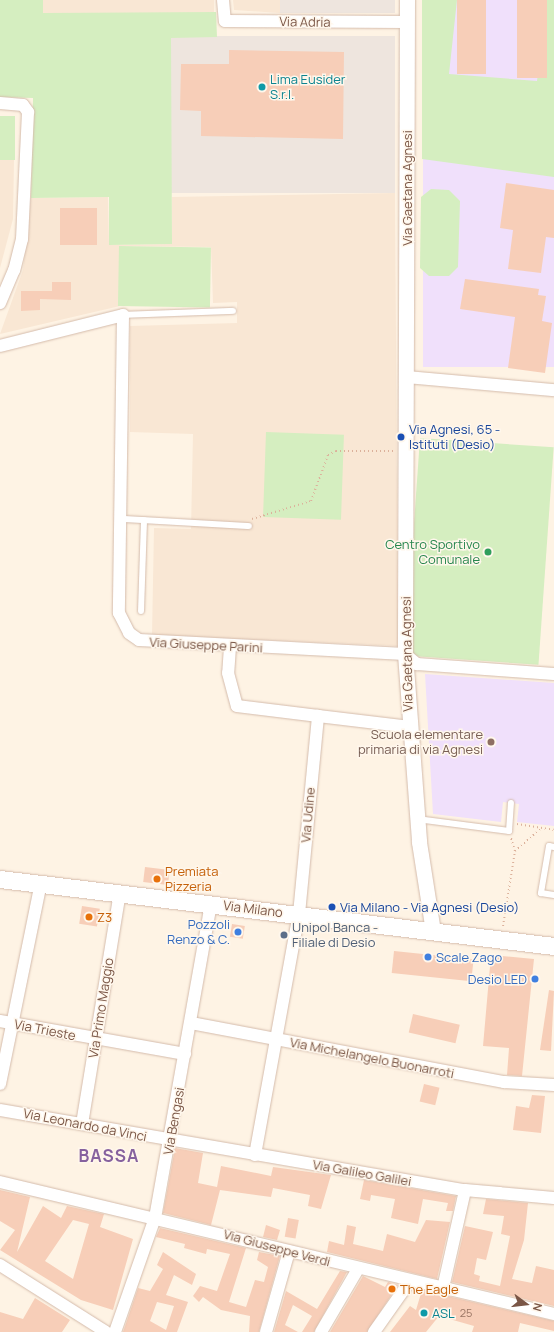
<!DOCTYPE html>
<html>
<head>
<meta charset="utf-8">
<style>
	body { margin:0 }
	#map { position:relative; width:554px; height:1332px; overflow:hidden; background:#fef3e4; font-family:Manrope,sans-serif }
	div>[style] { position:absolute }
	[style*='--x'] { left:calc(var(--x)*1px); top:calc(var(--y)*1px); width:calc(var(--w)*1px); rotate:calc(var(--a)*1deg) }
	.residential>* { inset:0; background:#f9e7d4; transform-origin:0 0 }
	.industrial>* { inset:0; background:#eee5de; transform-origin:0 0 }
	.education>* { inset:0; background:#f0e0fb; transform-origin:0 0 }
	.green>* { inset:0; background:#d5eec0; transform-origin:0 0 }
	.building>* { inset:0; background:#f7ceb8; transform-origin:0 0 }
	.path>* { height:2px; margin-top:-1px; transform-origin:0; background:repeating-linear-gradient(90deg,#dcb19b 0 1px,transparent 0 4px) }
	.roads { filter:drop-shadow(0 0 1px #d4bbab) drop-shadow(0 0 1px #d4bbab) }
	.service>* { height:6px; margin:-3px; padding:0 3px; transform-origin:3px; border-radius:3px; background:#fff }
	.minor>* { height:12px; margin:-6px; padding:0 6px; transform-origin:6px; border-radius:6px; background:#fff }
	.tertiary>* { height:15px; margin:-7.5px; padding:0 7.5px; transform-origin:7.5px; border-radius:7.5px; background:#fff }
	.secondary>* { height:17px; margin:-8.5px; padding:0 8.5px; transform-origin:8.5px; border-radius:8.5px; background:#fff }
	.dots>* { width:11px; height:11px; translate:-50% -50%; box-sizing:border-box; border:2px solid #fff7ec; border-radius:50% }
	span { translate:-50% -50%; white-space:nowrap; text-align:center; line-height:1.15; -webkit-text-stroke:3px #fff7ec; paint-order:stroke }
	.number-label { font-size:11px; color:#997462 }
	.number-label span { -webkit-text-stroke-width:0 }
	.street-label { font-size:13px; color:#7a5646 }
	.culture-label { font-size:13px; color:#0d838f }
	.left { translate:0 -50%; text-align:left }
	.transit-label { font-size:13px; color:#164399 }
	.leisure-label { font-size:13px; color:#27864d }
	.right { translate:-100% -50%; text-align:right }
	.education-label { font-size:13px; color:#785e54 }
	.food-label { font-size:13px; color:#c56008 }
	.shop-label { font-size:13px; color:#366cbe }
	.service-label { font-size:13px; color:#4e5e75 }
	.district-label { font-size:17px; color:#86619e; font-weight:700; letter-spacing:1px }
	.north { position:absolute; left:506px; top:1284px; width:40px; height:40px; -webkit-text-stroke:3px #fff7ec; paint-order:stroke; rotate:105deg; font-size:11px; font-weight:700; line-height:16px; text-align:center; color:#7a5646 }
	.north::after { content:''; display:block; margin:auto; width:14px; height:18px; background:#7a5646; clip-path:polygon(50% 0,100% 100%,50% 72%,0 100%) }
</style>
</head>
<body>
<div id="map">
	<div class="residential">
		<div style="left:43px;top:0;width:171px;height:13px"></div>
		<div style="clip-path:polygon(233px 0,280px 0,280px 13px,234px 10px)"></div>
		<div style="clip-path:polygon(0 160px,14px 160px,13px 219px,0 268px)"></div>
		<div style="clip-path:polygon(395px 193px,398px 646px,152px 635px,154px 528px,191px 529px,193px 434px,130px 432px,130px 326px,237px 323px,237px 302px,213px 303px,211px 247px,119px 246px,120px 306px,0 334px,23px 270px,31px 198px,108px 197px,109px 245px,172px 244px,172px 197px)"></div>
	</div>
	<div class="industrial">
		<div style="left:280px;top:0;width:115px;height:13px"></div>
		<div style="left:395px;top:36px;width:157px;height:224px;rotate:90deg"></div>
	</div>
	<div class="education">
		<div style="left:423px;top:0;width:131px;height:367px"></div>
		<div style="clip-path:polygon(425px 674px,554px 683px,554px 826px,517px 822px,519px 804px,503px 802px,501px 822px,433px 814px)"></div>
	</div>
	<div class="green">
		<div style="clip-path:polygon(0 0,43px 0,43px 13px,216px 12px,217px 37px,171px 38px,172px 244px,109px 245px,109px 197px,31px 198px,33px 98px,0 97px)"></div>
		<div style="clip-path:polygon(422px 0,457px 0,449px 74px,537px 81px,547px 0,554px 0,554px 177px,422px 159px)"></div>
		<div style="left:0;top:116px;width:15px;height:44px"></div>
		<div style="clip-path:polygon(431px 189px,449px 190px,460px 201px,458px 267px,449px 276px,429px 276px,420px 268px,421px 197px)"></div>
		<div style="left:119px;top:246px;width:92px;height:60px;rotate:1deg"></div>
		<div style="left:266px;top:432px;width:78px;height:85px;rotate:2deg"></div>
		<div style="left:420px;top:438px;width:134px;height:218px;rotate:4deg"></div>
	</div>
	<div class="building">
		<div style="left:457px;top:0;width:29px;height:74px"></div>
		<div style="left:517px;top:0;width:30px;height:78px"></div>
		<div style="clip-path:polygon(229px 50px,344px 52px,343px 139px,201px 136px,201px 111px,180px 110px,181px 64px,229px 64px)"></div>
		<div style="clip-path:polygon(506px 183px,554px 190px,554px 238px,546px 237px,541px 273px,508px 269px,513px 230px,500px 228px)"></div>
		<div style="left:60px;top:208px;width:37px;height:37px"></div>
		<div style="clip-path:polygon(465px 279px,539px 289px,538px 295px,546px 296px,542px 321px,552px 323px,545px 373px,508px 368px,515px 317px,460px 309px)"></div>
		<div style="clip-path:polygon(52px 282px,71px 282px,71px 300px,40px 299px,40px 310px,21px 311px,21px 291px,52px 291px)"></div>
		<div style="left:145px;top:867px;width:25px;height:15px;rotate:7deg"></div>
		<div style="left:82px;top:906px;width:18px;height:18px;rotate:9deg"></div>
		<div style="left:232px;top:924px;width:13px;height:13px;rotate:9deg"></div>
		<div style="left:394px;top:951px;width:80px;height:22px;rotate:6deg"></div>
		<div style="clip-path:polygon(491px 955px,534px 959px,522px 1076px,507px 1075px,509px 1048px,483px 1046px)"></div>
		<div style="clip-path:polygon(549px 990px,554px 991px,551px 1051px,540px 1050px)"></div>
		<div style="left:413px;top:1014px;width:48px;height:19px;rotate:13deg"></div>
		<div style="left:424px;top:1084px;width:16px;height:18px;rotate:14deg"></div>
		<div style="clip-path:polygon(532px 1095px,545px 1096px,541px 1133px,513px 1130px,516px 1106px,529px 1108px)"></div>
		<div style="clip-path:polygon(175px 1148px,203px 1153px,198px 1183px,217px 1187px,221px 1166px,271px 1176px,273px 1167px,331px 1175px,321px 1209px,308px 1206px,310px 1195px,273px 1188px,271px 1197px,220px 1190px,211px 1225px,163px 1213px)"></div>
		<div style="clip-path:polygon(364px 1180px,456px 1196px,453px 1211px,446px 1211px,448px 1203px,423px 1199px,418px 1224px,391px 1218px,395px 1199px,371px 1195px,370px 1201px,360px 1199px)"></div>
		<div style="clip-path:polygon(evenodd,0 1190px,30px 1197px,17px 1252px,43px 1206px,61px 1218px,67px 1206px,104px 1214px,100px 1227px,133px 1239px,113px 1310px,81px 1300px,0 1250px,15px 1230px,0 1221px,0 1190px,73px 1220px,89px 1224px,73px 1279px,45px 1261px,73px 1220px)"></div>
		<div style="clip-path:polygon(486px 1199px,528px 1203px,524px 1240px,512px 1279px,532px 1283px,536px 1266px,554px 1270px,554px 1306px,452px 1282px,465px 1226px,493px 1232px,486px 1260px,477px 1258px,474px 1274px,480px 1276px,479px 1281px,500px 1286px,510px 1236px,501px 1234px,504px 1216px,483px 1214px)"></div>
		<div style="left:288px;top:1218px;width:11px;height:19px;rotate:10deg"></div>
		<div style="clip-path:polygon(426px 1220px,450px 1222px,437px 1279px,327px 1252px,329px 1241px,344px 1245px,347px 1225px,356px 1227px,353px 1244px,383px 1251px,387px 1234px,415px 1242px)"></div>
		<div style="clip-path:polygon(266px 1225px,280px 1230px,277px 1240px,263px 1237px)"></div>
		<div style="clip-path:polygon(160px 1228px,246px 1248px,229px 1302px,246px 1307px,255px 1280px,264px 1282px,268px 1267px,257px 1260px,259px 1252px,280px 1256px,259px 1332px,249px 1332px,250px 1316px,221px 1310px,203px 1297px,199px 1302px,193px 1296px,200px 1286px,217px 1291px,230px 1254px,207px 1249px,206px 1254px,184px 1248px,185px 1244px,156px 1237px)"></div>
		<div style="clip-path:polygon(evenodd,163px 1252px,196px 1274px,192px 1285px,174px 1275px,166px 1295px,188px 1302px,177px 1332px,123px 1332px,138px 1288px,150px 1291px,163px 1269px,157px 1265px,163px 1252px,157px 1302px,174px 1306px,166px 1330px,150px 1321px,157px 1302px)"></div>
		<div style="clip-path:polygon(340px 1271px,347px 1272px,314px 1332px,302px 1332px,312px 1316px,293px 1305px,285px 1325px,298px 1332px,274px 1332px,286px 1291px,317px 1309px)"></div>
		<div style="clip-path:polygon(363px 1276px,385px 1287px,388px 1282px,398px 1285px,367px 1332px,330px 1332px)"></div>
		<div style="clip-path:polygon(422px 1290px,554px 1321px,554px 1331px,520px 1323px,518px 1332px,472px 1332px,474px 1326px,439px 1316px,426px 1332px,390px 1332px,410px 1306px,416px 1310px)"></div>
		<div style="clip-path:polygon(35px 1298px,70px 1320px,62px 1332px,0 1332px,0 1312px,23px 1319px)"></div>
	</div>
	<div class="path">
		<div style="--x:252;--y:519;--w:62;--a:-17"></div>
		<div style="--x:311;--y:501;--w:49;--a:-69.7"></div>
		<div style="--x:328;--y:455;--w:9;--a:-27"></div>
		<div style="--x:336;--y:451;--w:58;--a:0"></div>
		<div style="--x:517;--y:824;--w:37;--a:9"></div>
		<div style="--x:515;--y:851;--w:35;--a:-41"></div>
		<div style="--x:503;--y:926;--w:76;--a:-80.9"></div>
		<div style="--x:515;--y:851;--w:14;--a:-107"></div>
	</div>
	<div class="roads">
		<div class="service">
			<div style="--x:123;--y:315;--w:110;--a:-2.1"></div>
			<div style="--x:123;--y:519;--w:126;--a:3.2"></div>
			<div style="--x:141;--y:611;--w:91;--a:-88.1"></div>
			<div style="--x:417;--y:819;--w:93;--a:7.4"></div>
			<div style="--x:509;--y:831;--w:28;--a:-86"></div>
			<div style="--x:554;--y:847;--w:5;--a:-169"></div>
			<div style="--x:549;--y:846;--w:48;--a:99.7"></div>
			<div style="--x:541;--y:893;--w:13;--a:9"></div>
		</div>
		<div class="minor">
			<div style="--x:223;--y:0;--w:21;--a:85"></div>
			<div style="--x:225;--y:21;--w:181;--a:0.3"></div>
			<div style="--x:0;--y:103;--w:23;--a:5"></div>
			<div style="--x:23;--y:105;--w:9;--a:54"></div>
			<div style="--x:28;--y:112;--w:127;--a:92.7"></div>
			<div style="--x:22;--y:239;--w:32;--a:104"></div>
			<div style="--x:14;--y:270;--w:36;--a:113"></div>
			<div style="--x:0;--y:346;--w:127;--a:-14.1"></div>
			<div style="--x:123;--y:315;--w:298;--a:90.8"></div>
			<div style="--x:119;--y:613;--w:22;--a:63"></div>
			<div style="--x:129;--y:633;--w:12;--a:35"></div>
			<div style="--x:139;--y:640;--w:266;--a:3"></div>
			<div style="--x:405;--y:654;--w:16;--a:40"></div>
			<div style="--x:417;--y:664;--w:137;--a:4.2"></div>
			<div style="--x:407;--y:377;--w:148;--a:5.1"></div>
			<div style="--x:230;--y:647;--w:26;--a:94"></div>
			<div style="--x:228;--y:673;--w:34;--a:75"></div>
			<div style="--x:237;--y:706;--w:82;--a:7"></div>
			<div style="--x:0;--y:1021;--w:188;--a:10.1"></div>
			<div style="--x:191;--y:1023;--w:319;--a:10.7"></div>
			<div style="--x:504;--y:1082;--w:50;--a:3.4"></div>
			<div style="--x:0;--y:1084;--w:205;--a:-78.5"></div>
			<div style="--x:0;--y:1110;--w:472;--a:9.8"></div>
			<div style="--x:465;--y:1190;--w:89;--a:5.1"></div>
			<div style="--x:82;--y:1124;--w:234;--a:-80.7"></div>
			<div style="--x:255;--y:1155;--w:245;--a:-79.7"></div>
			<div style="--x:299;--y:914;--w:199;--a:-84.5"></div>
			<div style="--x:318;--y:716;--w:93;--a:6.8"></div>
			<div style="--x:0;--y:1182;--w:570;--a:13.4"></div>
			<div style="--x:0;--y:1265;--w:125;--a:32.3"></div>
			<div style="--x:443;--y:1288;--w:100;--a:-77.3"></div>
			<div style="--x:115;--y:1332;--w:121;--a:-70.7"></div>
			<div style="--x:155;--y:1218;--w:319;--a:-79.9"></div>
			<div style="--x:266;--y:1332;--w:84;--a:-74.1"></div>
			<div style="--x:321;--y:1332;--w:73;--a:-59.6"></div>
			<div style="--x:374;--y:1332;--w:62;--a:-54.8"></div>
		</div>
		<div class="tertiary">
			<div style="--x:407;--y:0;--w:654;--a:90.18"></div>
			<div style="--x:405;--y:654;--w:189;--a:85.7"></div>
			<div style="--x:419;--y:842;--w:90;--a:81.1"></div>
		</div>
		<div class="secondary">
			<div style="--x:0;--y:879;--w:558;--a:6.9"></div>
		</div>
	</div>
	<div class="dots">
		<div style="left:262px;top:87px;background:#0f9aa8"></div>
		<div style="left:401px;top:437px;background:#1a4fb4"></div>
		<div style="left:488px;top:552px;background:#2e9e5b"></div>
		<div style="left:491px;top:742px;background:#8d6e63"></div>
		<div style="left:157px;top:879px;background:#e8710a"></div>
		<div style="left:332px;top:907px;background:#1a4fb4"></div>
		<div style="left:89px;top:917px;background:#e8710a"></div>
		<div style="left:238px;top:932px;background:#3f7fe0"></div>
		<div style="left:284px;top:935px;background:#5c6f8a"></div>
		<div style="left:428px;top:957px;background:#3f7fe0"></div>
		<div style="left:535px;top:979px;background:#3f7fe0"></div>
		<div style="left:392px;top:1289px;background:#e8710a"></div>
		<div style="left:424px;top:1313px;background:#0f9aa8"></div>
	</div>
	<div class="number-label">
		<span style="left:466px;top:1313px">25</span>
	</div>
	<div class="street-label">
		<span style="left:305px;top:22px;rotate:1deg">Via Adria</span>
		<span style="left:407px;top:188px;rotate:-90deg">Via Gaetana Agnesi</span>
		<span style="left:206px;top:645px;rotate:3deg">Via Giuseppe Parini</span>
		<span style="left:407px;top:654px;rotate:-91deg">Via Gaetana Agnesi</span>
		<span style="left:308px;top:815px;rotate:-85deg">Via Udine</span>
		<span style="left:253px;top:909px;rotate:7deg">Via Milano</span>
		<span style="left:101px;top:1008px;rotate:-81deg">Via Primo Maggio</span>
		<span style="left:45px;top:1030px;rotate:11deg">Via Trieste</span>
		<span style="left:372px;top:1058px;rotate:11deg">Via Michelangelo Buonarroti</span>
		<span style="left:174px;top:1121px;rotate:-80deg">Via Bengasi</span>
		<span style="left:85px;top:1125px;rotate:11deg">Via Leonardo da Vinci</span>
		<span style="left:362px;top:1173px;rotate:10deg">Via Galileo Galilei</span>
		<span style="left:277px;top:1248px;rotate:15deg">Via Giuseppe Verdi</span>
	</div>
	<div class="culture-label">
		<span class="left" style="left:270px;top:87px">Lima Eusider<br>S.r.l.</span>
		<span class="left" style="left:432px;top:1313px">ASL</span>
	</div>
	<div class="transit-label">
		<span class="left" style="left:409px;top:437px">Via Agnesi, 65 -<br>Istituti (Desio)</span>
		<span class="left" style="left:340px;top:907px">Via Milano - Via Agnesi (Desio)</span>
	</div>
	<div class="leisure-label">
		<span class="right" style="left:480px;top:552px">Centro Sportivo<br>Comunale</span>
	</div>
	<div class="education-label">
		<span class="right" style="left:483px;top:742px">Scuola elementare<br>primaria di via Agnesi</span>
	</div>
	<div class="food-label">
		<span class="left" style="left:165px;top:879px">Premiata<br>Pizzeria</span>
		<span class="left" style="left:97px;top:917px">Z3</span>
		<span class="left" style="left:400px;top:1289px">The Eagle</span>
	</div>
	<div class="shop-label">
		<span class="right" style="left:230px;top:932px">Pozzoli<br>Renzo &amp; C.</span>
		<span class="left" style="left:436px;top:957px">Scale Zago</span>
		<span class="right" style="left:527px;top:979px">Desio LED</span>
	</div>
	<div class="service-label">
		<span class="left" style="left:292px;top:935px">Unipol Banca -<br>Filiale di Desio</span>
	</div>
	<div class="district-label">
		<span style="left:109px;top:1156px">BASSA</span>
	</div>
	<div class="north">N</div>
</div>
</body>
</html>
